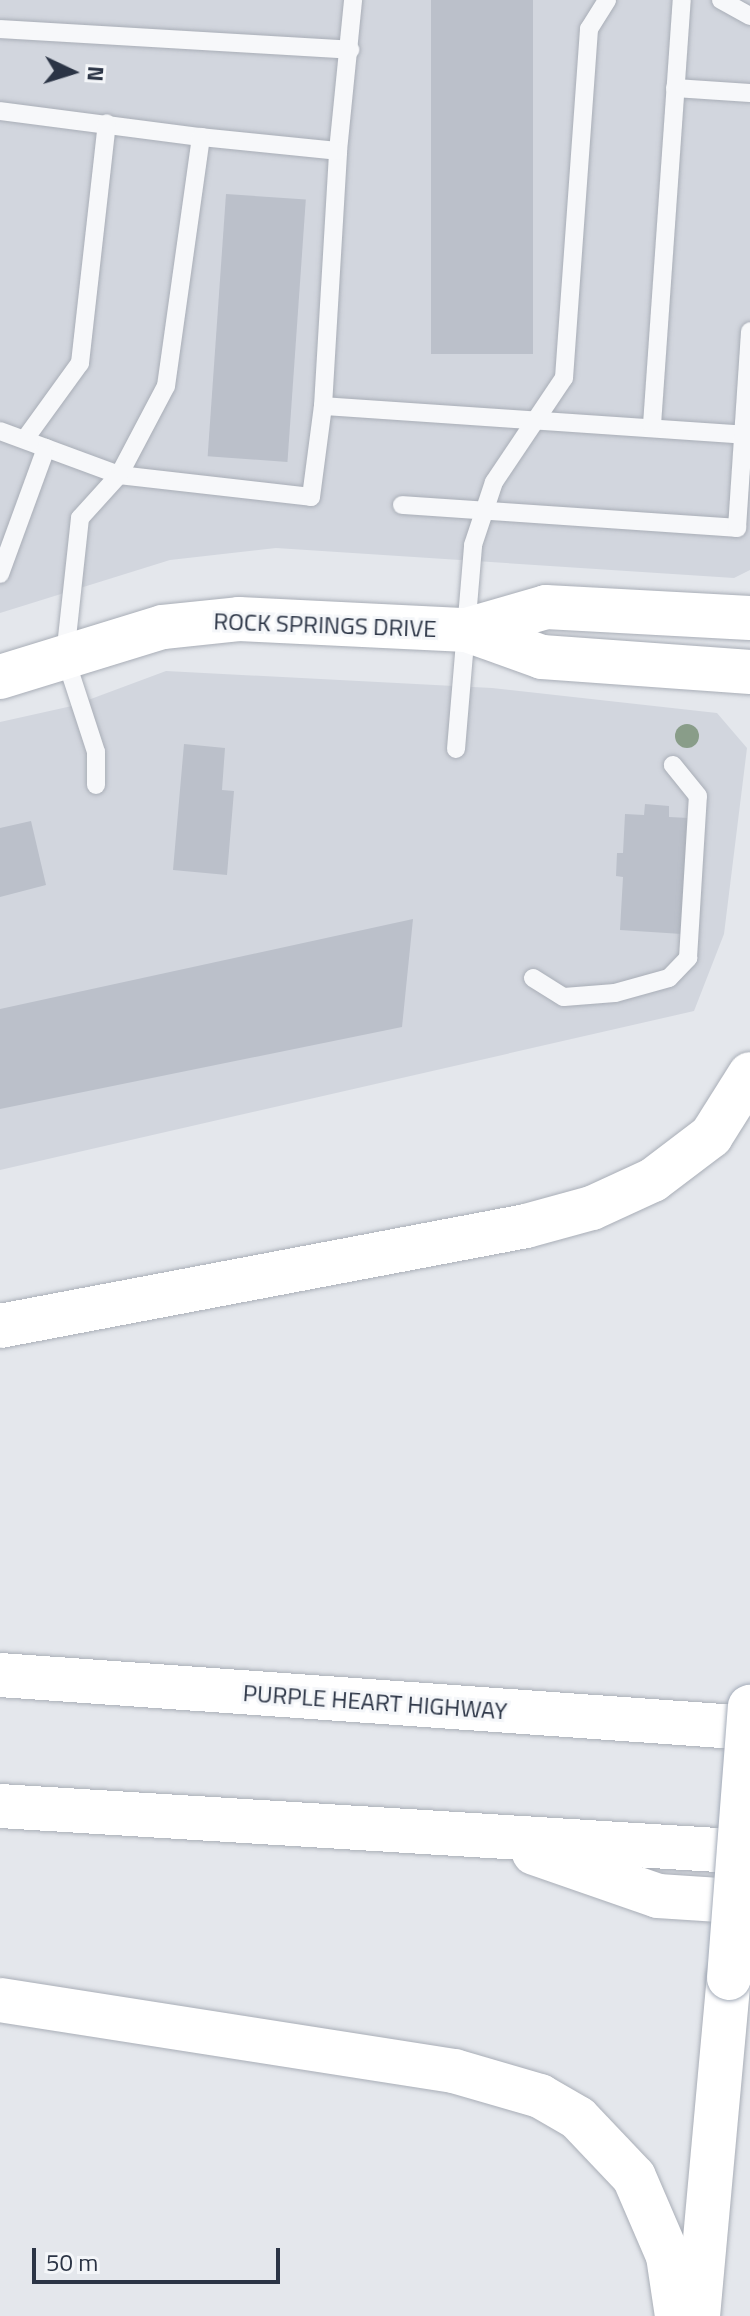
<!DOCTYPE html>
<html>
<head>
<meta charset="utf-8">
<style>
	body { margin:0 }
	#map { position:relative; width:750px; height:2316px; overflow:hidden; background:#e4e7ec; font-family:"Titillium Web",sans-serif }
	div>[style] { position:absolute }
	[style*='--x'] { left:calc(var(--x)*1px); top:calc(var(--y)*1px); width:calc(var(--w)*1px); rotate:calc(var(--a)*1deg) }
	.built>* { inset:0; background:#d2d6de }
	.building>* { inset:0; background:#bbc0ca; transform-origin:0 0 }
	.roads { filter:drop-shadow(0 0 2px #a9aeb7) drop-shadow(0 0 2px #a9aeb7) }
	.lane>* { height:18px; margin:-9px; padding:0 9px; transform-origin:9px; border-radius:9px; background:#f7f8fa }
	.secondary>* { height:44px; margin:-22px; padding:0 22px; transform-origin:22px; border-radius:22px; background:#fff }
	.primary>* { height:44px; margin:-22px; padding:0 22px; transform-origin:22px; border-radius:22px; background:#fff }
	.highway>* { height:44px; margin:-22px; padding:0 22px; transform-origin:22px; border-radius:22px; background:#fff }
	.bridges { filter:drop-shadow(0 0 2px #a3abb8) drop-shadow(0 0 2px #a3abb8) }
	.primary-bridge>* { height:44px; margin:-22px; padding:0 22px; transform-origin:22px; border-radius:22px; background:#fff }
	.trees>* { width:24px; height:24px; margin:-12px; border-radius:50%; background:#899d89 }
	span { translate:-50% -50%; white-space:nowrap; text-align:center; line-height:1.15; -webkit-text-stroke:6px #f4f6f9; paint-order:stroke }
	.street-label { font-size:24px; color:#2b3445 }
	.north { position:absolute; left:32px; top:32px; width:80px; height:80px; -webkit-text-stroke:6px #f4f6f9; paint-order:stroke; rotate:94deg; font-size:22px; font-weight:700; line-height:32px; text-align:center; color:#2b3445 }
	.north::after { content:''; display:block; margin:auto; width:28px; height:36px; background:#2b3445; clip-path:polygon(50% 0,100% 100%,50% 72%,0 100%) }
	.scale { position:absolute; left:32px; top:2248px; width:248px; height:36px; box-sizing:border-box; border:4px solid #2b3445; border-top:0; padding-left:10px; font-size:24px; line-height:28px; white-space:nowrap; color:#2b3445; -webkit-text-stroke:6px #f4f6f9; paint-order:stroke }
</style>
</head>
<body>
<div id="map">
	<div class="built">
		<div style="clip-path:polygon(0 0,750px 0,750px 570px,734px 578px,276px 548px,170px 560px,0 613px)"></div>
		<div style="clip-path:polygon(166px 671px,492px 688px,717px 713px,747px 748px,724px 934px,694px 1011px,0 1170px,0 722px,72px 706px)"></div>
	</div>
	<div class="building">
		<div style="left:431px;top:0;width:102px;height:354px"></div>
		<div style="left:226px;top:194px;width:80px;height:263px;rotate:4deg"></div>
		<div style="clip-path:polygon(184px 744px,225px 748px,222px 790px,234px 791px,227px 875px,173px 870px)"></div>
		<div style="clip-path:polygon(645px 804px,669px 806px,669px 817px,689px 818px,682px 934px,620px 930px,623px 877px,616px 876px,617px 853px,623px 853px,625px 814px,644px 815px)"></div>
		<div style="clip-path:polygon(31px 821px,46px 885px,0 897px,0 828px)"></div>
		<div style="clip-path:polygon(413px 919px,402px 1027px,0 1109px,0 1009px)"></div>
	</div>
	<div class="roads">
		<div class="lane">
			<div style="--x:721;--y:0;--w:33;--a:29"></div>
			<div style="--x:0;--y:29;--w:351;--a:3.4"></div>
			<div style="--x:675;--y:88;--w:75;--a:3.8"></div>
			<div style="--x:0;--y:111;--w:203;--a:7.4"></div>
			<div style="--x:338;--y:151;--w:152;--a:-84.3"></div>
			<div style="--x:323;--y:406;--w:421;--a:3.9"></div>
			<div style="--x:652;--y:425;--w:426;--a:-86"></div>
			<div style="--x:0;--y:431;--w:127;--a:20.3"></div>
			<div style="--x:119;--y:475;--w:193;--a:6.5"></div>
			<div style="--x:311;--y:497;--w:92;--a:-82.5"></div>
			<div style="--x:323;--y:406;--w:255;--a:-86.6"></div>
			<div style="--x:338;--y:151;--w:138;--a:-174.2"></div>
			<div style="--x:201;--y:137;--w:251;--a:98"></div>
			<div style="--x:166;--y:386;--w:101;--a:117.8"></div>
			<div style="--x:119;--y:475;--w:58;--a:132.2"></div>
			<div style="--x:80;--y:518;--w:140;--a:96.2"></div>
			<div style="--x:65;--y:657;--w:100;--a:71.9"></div>
			<div style="--x:96;--y:752;--w:33;--a:90"></div>
			<div style="--x:25;--y:439;--w:94;--a:-54.1"></div>
			<div style="--x:80;--y:363;--w:241;--a:-83.6"></div>
			<div style="--x:402;--y:505;--w:336;--a:3.9"></div>
			<div style="--x:737;--y:528;--w:197;--a:-86.2"></div>
			<div style="--x:0;--y:574;--w:134;--a:-69.9"></div>
			<div style="--x:456;--y:749;--w:205;--a:-85.2"></div>
			<div style="--x:473;--y:545;--w:66;--a:-71.6"></div>
			<div style="--x:494;--y:482;--w:125;--a:-56.1"></div>
			<div style="--x:564;--y:378;--w:350;--a:-85.9"></div>
			<div style="--x:589;--y:29;--w:34;--a:-58"></div>
			<div style="--x:533;--y:978;--w:36;--a:32"></div>
			<div style="--x:564;--y:997;--w:51;--a:-4.5"></div>
			<div style="--x:615;--y:993;--w:56;--a:-15.5"></div>
			<div style="--x:669;--y:978;--w:28;--a:-46"></div>
			<div style="--x:688;--y:958;--w:162;--a:-86.5"></div>
			<div style="--x:698;--y:796;--w:40;--a:-129"></div>
		</div>
		<div class="secondary">
			<div style="--x:467;--y:630;--w:82;--a:-16.2"></div>
			<div style="--x:546;--y:607;--w:204;--a:3.1"></div>
			<div style="--x:0;--y:677;--w:170;--a:-17.1"></div>
			<div style="--x:163;--y:627;--w:76;--a:-6"></div>
			<div style="--x:239;--y:619;--w:228;--a:2.8"></div>
			<div style="--x:467;--y:630;--w:80;--a:19.8"></div>
			<div style="--x:542;--y:657;--w:209;--a:4.1"></div>
		</div>
		<div class="primary">
			<div style="--x:698;--y:2316;--w:339;--a:-84.8"></div>
		</div>
		<div class="highway">
			<div style="--x:0;--y:1326;--w:535;--a:-10.76"></div>
			<div style="--x:526;--y:1226;--w:68;--a:-15.3"></div>
			<div style="--x:592;--y:1208;--w:67;--a:-24.7"></div>
			<div style="--x:653;--y:1180;--w:73;--a:-37.2"></div>
			<div style="--x:711;--y:1136;--w:73;--a:-57.8"></div>
			<div style="--x:0;--y:1675;--w:752;--a:4.04"></div>
			<div style="--x:0;--y:1806;--w:751;--a:3.51"></div>
			<div style="--x:534;--y:1853;--w:131;--a:19.1"></div>
			<div style="--x:658;--y:1896;--w:92;--a:3.7"></div>
			<div style="--x:0;--y:2000;--w:460;--a:8.9"></div>
			<div style="--x:454;--y:2071;--w:90;--a:16.2"></div>
			<div style="--x:540;--y:2096;--w:44;--a:30.1"></div>
			<div style="--x:578;--y:2118;--w:81;--a:46.5"></div>
			<div style="--x:634;--y:2177;--w:86;--a:66.7"></div>
			<div style="--x:668;--y:2256;--w:61;--a:81.5"></div>
		</div>
	</div>
	<div class="bridges">
		<div class="primary-bridge">
			<div style="--x:729;--y:1978;--w:272;--a:-85.6"></div>
		</div>
	</div>
	<div class="trees">
		<div style="left:687px;top:736px"></div>
	</div>
	<div class="street-label">
		<span style="left:325px;top:625px;rotate:2deg">ROCK SPRINGS DRIVE</span>
		<span style="left:375px;top:1702px;rotate:4deg">PURPLE HEART HIGHWAY</span>
	</div>
	<div class="north">N</div>
	<div class="scale">50 m</div>
</div>
</body>
</html>
